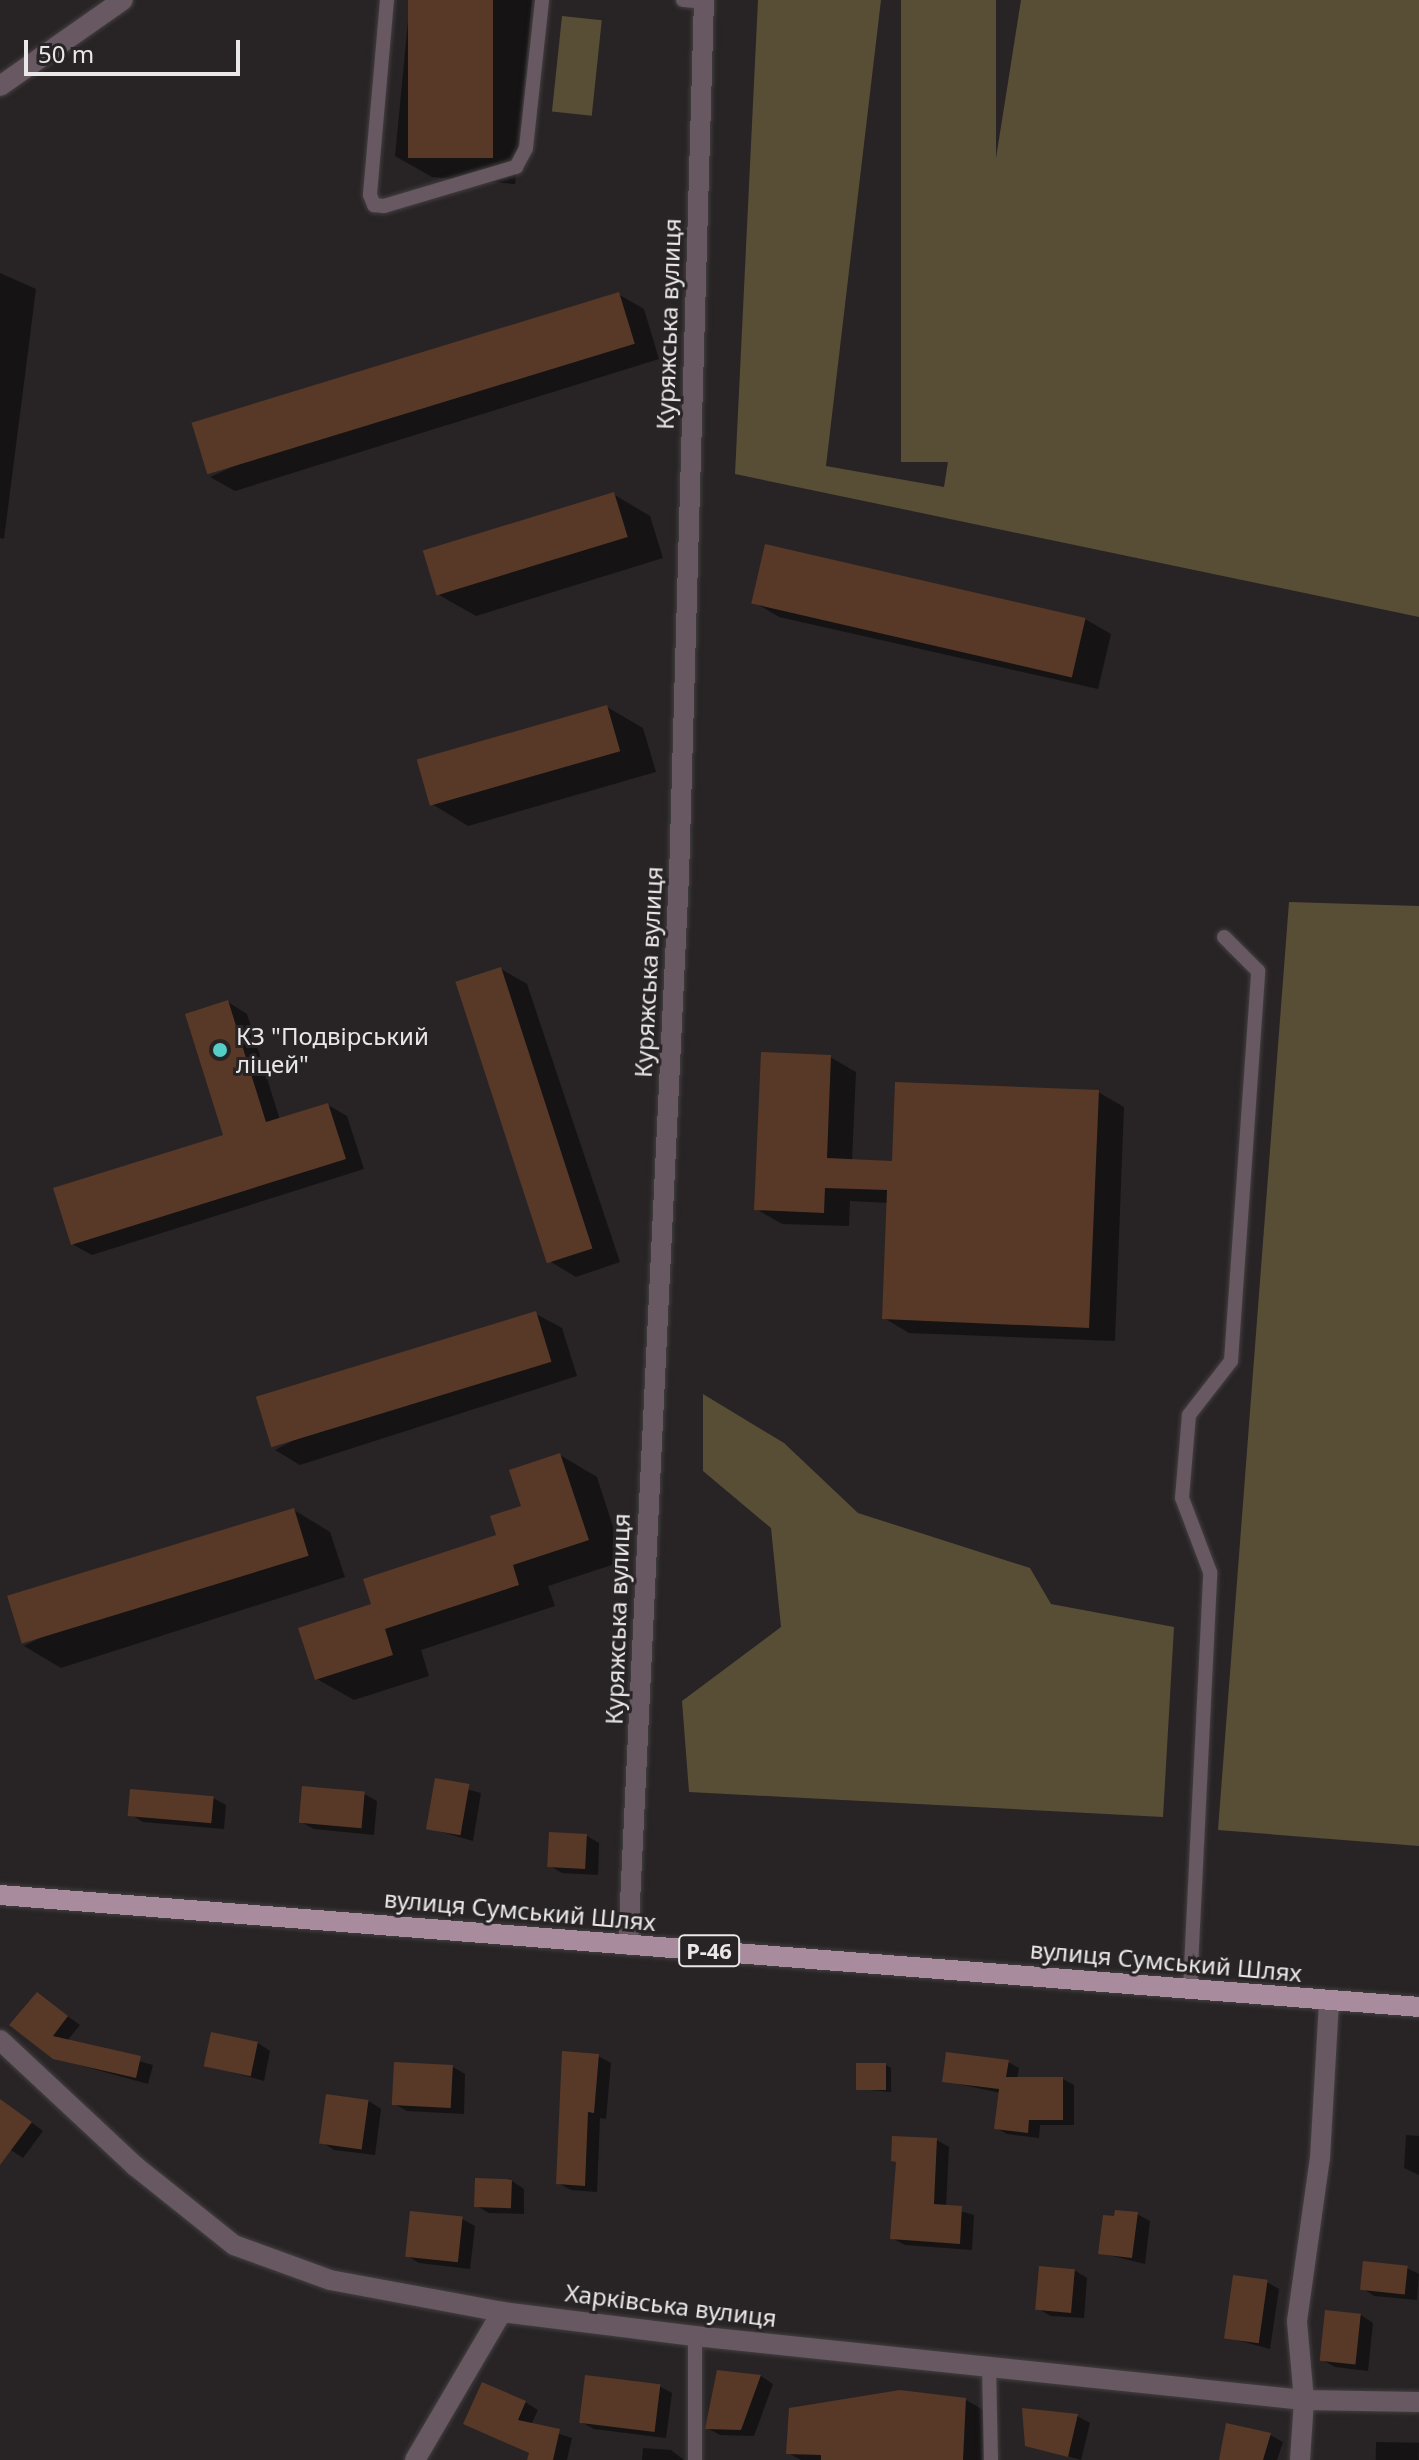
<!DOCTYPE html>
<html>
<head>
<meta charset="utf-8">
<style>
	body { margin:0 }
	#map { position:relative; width:1419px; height:2460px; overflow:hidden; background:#282425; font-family:"Noto Sans",sans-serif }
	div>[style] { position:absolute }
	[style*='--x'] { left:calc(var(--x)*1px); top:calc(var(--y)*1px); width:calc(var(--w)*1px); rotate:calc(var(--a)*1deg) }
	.green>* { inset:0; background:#584d35; transform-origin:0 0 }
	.shadow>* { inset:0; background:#0007; transform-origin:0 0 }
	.building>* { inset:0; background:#583827; transform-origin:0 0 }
	.roads { filter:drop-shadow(0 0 2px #433f40) drop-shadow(0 0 2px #433f40) }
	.lane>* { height:14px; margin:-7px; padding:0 7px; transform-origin:7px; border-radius:7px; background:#675862 }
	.street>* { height:20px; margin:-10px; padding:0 10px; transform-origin:10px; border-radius:10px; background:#675862 }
	.primary>* { height:20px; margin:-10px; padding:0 10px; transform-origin:10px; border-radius:10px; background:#a98b9e }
	.dots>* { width:22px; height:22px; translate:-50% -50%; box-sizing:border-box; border:4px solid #282425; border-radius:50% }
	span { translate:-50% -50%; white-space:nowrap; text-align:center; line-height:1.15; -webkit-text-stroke:6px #282425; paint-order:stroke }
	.shield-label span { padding:2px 6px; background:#282425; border:2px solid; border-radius:6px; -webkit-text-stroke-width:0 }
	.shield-label { font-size:22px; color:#e9e7e7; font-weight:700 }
	.street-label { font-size:24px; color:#e9e7e7 }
	.poi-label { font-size:24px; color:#e9e7e7 }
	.left { translate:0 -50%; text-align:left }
	.scale { position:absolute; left:24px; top:40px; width:216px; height:36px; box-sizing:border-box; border:4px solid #e9e7e7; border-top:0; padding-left:10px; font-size:24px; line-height:28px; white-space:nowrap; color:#e9e7e7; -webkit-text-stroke:6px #282425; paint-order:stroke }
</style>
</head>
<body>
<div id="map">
	<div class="green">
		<div style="clip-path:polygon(758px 0,881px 0,826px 466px,944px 487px,1021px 0,1419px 0,1419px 617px,735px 474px)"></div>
		<div style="left:901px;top:0;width:95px;height:462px"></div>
		<div style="left:562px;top:16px;width:40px;height:96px;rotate:6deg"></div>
		<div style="clip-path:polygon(1289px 902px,1419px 906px,1419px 1846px,1218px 1830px)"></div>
		<div style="clip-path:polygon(703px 1394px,784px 1443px,858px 1513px,1030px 1568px,1051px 1604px,1174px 1627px,1163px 1817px,689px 1792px,682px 1701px,781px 1627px,771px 1528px,703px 1471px)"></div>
	</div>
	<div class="shadow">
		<div style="clip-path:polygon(410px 0,532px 0,515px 184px,432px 177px,395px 156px)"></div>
		<div style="clip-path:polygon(0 273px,36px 289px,4px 539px,0 538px)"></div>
		<div style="clip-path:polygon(618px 294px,644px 309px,659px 359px,235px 491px,210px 477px)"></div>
		<div style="clip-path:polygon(613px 494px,650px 516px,663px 558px,476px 616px,439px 595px)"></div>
		<div style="clip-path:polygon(754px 602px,1085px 619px,1111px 634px,1098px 689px,779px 617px)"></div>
		<div style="clip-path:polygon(607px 707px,643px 728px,656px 772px,468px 826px,432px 804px)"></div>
		<div style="clip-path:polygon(501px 969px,527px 984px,620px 1262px,576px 1277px,551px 1262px)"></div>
		<div style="clip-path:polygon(228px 1002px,247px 1014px,280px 1120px,328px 1105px,347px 1116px,364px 1169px,92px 1255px,72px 1244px,226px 1136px)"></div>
		<div style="clip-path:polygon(830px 1057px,856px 1072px,852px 1161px,893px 1163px,1098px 1092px,1124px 1107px,1115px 1341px,909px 1333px,884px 1318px,888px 1203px,850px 1201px,849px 1226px,782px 1224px,756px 1209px)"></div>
		<div style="clip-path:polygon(536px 1314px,562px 1328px,577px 1376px,300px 1465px,275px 1450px)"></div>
		<div style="clip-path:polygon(560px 1455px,597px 1477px,624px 1561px,548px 1586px,555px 1606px,421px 1650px,429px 1676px,354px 1700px,317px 1679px,374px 1605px,499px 1536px)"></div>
		<div style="clip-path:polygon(294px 1510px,330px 1532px,345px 1577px,61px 1668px,24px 1646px)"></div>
		<div style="clip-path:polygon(436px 1781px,481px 1793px,473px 1841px,428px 1828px)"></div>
		<div style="clip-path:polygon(364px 1794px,377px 1801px,374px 1835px,314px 1829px,301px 1822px)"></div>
		<div style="clip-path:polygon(213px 1798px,226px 1805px,224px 1829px,143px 1822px,130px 1814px)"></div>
		<div style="clip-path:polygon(587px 1836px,599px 1843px,598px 1875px,562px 1873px,550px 1866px)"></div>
		<div style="clip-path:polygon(38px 1995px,80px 2025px,67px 2041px,153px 2065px,148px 2084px,54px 2058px)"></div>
		<div style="clip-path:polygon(258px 2043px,270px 2051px,264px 2081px,206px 2065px)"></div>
		<div style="clip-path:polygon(598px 2056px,611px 2063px,606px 2119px,600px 2118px,597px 2192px,571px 2190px,558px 2183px)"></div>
		<div style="clip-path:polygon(1008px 2062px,1019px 2068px,1017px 2079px,1063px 2079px,1074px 2085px,1074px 2125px,1040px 2125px,1039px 2138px,1007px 2134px,996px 2128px,1001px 2093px,944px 2081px)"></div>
		<div style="clip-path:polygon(886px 2065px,891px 2068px,891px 2092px,858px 2089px)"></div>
		<div style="clip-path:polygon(453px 2067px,465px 2074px,464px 2114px,407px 2111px,394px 2104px)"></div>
		<div style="clip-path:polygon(369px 2101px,381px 2109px,375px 2155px,334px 2150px,322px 2142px)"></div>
		<div style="clip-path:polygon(19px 2113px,43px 2131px,23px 2158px,0 2143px,0 2114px)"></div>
		<div style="clip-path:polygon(1406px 2135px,1419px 2136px,1419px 2175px,1404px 2168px)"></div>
		<div style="clip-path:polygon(937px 2140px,949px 2147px,946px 2207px,974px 2215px,972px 2250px,905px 2245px,892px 2238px)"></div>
		<div style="clip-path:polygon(512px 2181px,524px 2189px,524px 2214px,489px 2213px,477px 2206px)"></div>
		<div style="clip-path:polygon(1137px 2214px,1150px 2221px,1145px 2264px,1100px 2253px)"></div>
		<div style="clip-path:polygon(462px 2219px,475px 2226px,470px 2269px,419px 2263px,406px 2255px)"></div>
		<div style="clip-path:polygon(1407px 2268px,1419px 2274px,1417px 2300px,1374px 2296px,1362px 2288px)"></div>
		<div style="clip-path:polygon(1074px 2270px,1087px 2278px,1084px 2318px,1051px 2316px,1038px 2309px)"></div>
		<div style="clip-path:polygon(1267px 2282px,1279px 2289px,1270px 2349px,1226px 2337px)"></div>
		<div style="clip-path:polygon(1361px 2315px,1373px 2323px,1368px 2371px,1335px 2367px,1322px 2360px)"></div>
		<div style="clip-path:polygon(718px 2372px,761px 2376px,773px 2384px,754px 2436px,720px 2435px,707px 2428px)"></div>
		<div style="clip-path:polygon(659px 2386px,672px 2393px,666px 2438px,594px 2429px,581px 2422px)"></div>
		<div style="clip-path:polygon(966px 2400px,985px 2411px,982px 2460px,801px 2460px,788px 2453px)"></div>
		<div style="clip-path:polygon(525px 2402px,538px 2410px,531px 2425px,572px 2438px,567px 2460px,529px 2460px,531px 2454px,478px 2430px)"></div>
		<div style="clip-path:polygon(1077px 2416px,1090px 2423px,1081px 2460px,1027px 2445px)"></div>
		<div style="clip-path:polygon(1270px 2435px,1283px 2442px,1277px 2460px,1221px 2460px)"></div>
		<div style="left:1376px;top:2442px;width:43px;height:18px;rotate:1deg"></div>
		<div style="clip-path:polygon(643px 2448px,671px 2450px,684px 2460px,642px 2460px)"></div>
	</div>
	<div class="building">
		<div style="left:408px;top:0;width:85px;height:158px"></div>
		<div style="left:619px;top:292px;width:54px;height:447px;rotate:73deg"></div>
		<div style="left:614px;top:492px;width:47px;height:200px;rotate:73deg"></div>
		<div style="left:765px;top:544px;width:329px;height:61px;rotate:13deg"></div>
		<div style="left:607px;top:705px;width:48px;height:198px;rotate:74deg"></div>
		<div style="left:501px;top:967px;width:296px;height:48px;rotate:72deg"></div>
		<div style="clip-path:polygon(228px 1000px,266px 1122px,328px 1103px,346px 1159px,71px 1245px,53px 1188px,223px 1135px,185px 1014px)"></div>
		<div style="clip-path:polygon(761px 1052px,831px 1055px,827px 1158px,892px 1161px,895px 1082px,1099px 1090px,1089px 1328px,882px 1319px,887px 1190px,825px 1188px,824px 1213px,754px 1210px)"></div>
		<div style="left:536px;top:1311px;width:53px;height:293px;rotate:73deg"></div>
		<div style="clip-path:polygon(560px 1453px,589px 1540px,513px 1565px,519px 1585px,385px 1629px,393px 1655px,315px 1680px,298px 1628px,371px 1604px,363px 1579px,496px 1535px,490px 1516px,521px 1506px,509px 1470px)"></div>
		<div style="left:294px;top:1508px;width:50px;height:300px;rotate:73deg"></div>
		<div style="left:435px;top:1778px;width:35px;height:52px;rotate:10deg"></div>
		<div style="left:302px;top:1786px;width:63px;height:37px;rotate:5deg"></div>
		<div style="left:130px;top:1789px;width:84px;height:27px;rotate:5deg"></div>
		<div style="left:549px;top:1832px;width:38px;height:35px;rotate:3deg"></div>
		<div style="clip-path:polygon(37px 1992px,68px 2016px,53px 2036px,141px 2056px,136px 2078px,53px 2059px,9px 2025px)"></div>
		<div style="left:211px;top:2032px;width:48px;height:35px;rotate:12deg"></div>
		<div style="clip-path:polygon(562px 2051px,599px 2054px,594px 2113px,588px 2112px,585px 2186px,556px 2184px)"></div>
		<div style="clip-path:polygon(946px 2052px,1009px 2060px,1006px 2077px,1063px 2077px,1063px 2120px,1029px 2120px,1028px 2133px,994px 2129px,999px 2089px,942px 2082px)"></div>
		<div style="left:394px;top:2062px;width:59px;height:43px;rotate:3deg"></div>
		<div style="left:856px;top:2063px;width:30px;height:27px"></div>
		<div style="left:326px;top:2094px;width:43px;height:50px;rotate:8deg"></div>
		<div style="clip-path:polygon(0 2099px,32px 2122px,0 2165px)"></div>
		<div style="clip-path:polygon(892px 2136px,937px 2138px,934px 2204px,962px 2206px,960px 2244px,890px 2239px,896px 2162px,891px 2161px)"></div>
		<div style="left:475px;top:2178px;width:37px;height:29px;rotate:2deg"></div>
		<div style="clip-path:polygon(1115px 2210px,1138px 2212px,1132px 2258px,1098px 2254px,1103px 2215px,1114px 2216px)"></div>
		<div style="left:410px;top:2211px;width:53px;height:46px;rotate:6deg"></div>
		<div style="left:1363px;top:2261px;width:45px;height:29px;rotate:6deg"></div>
		<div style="left:1039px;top:2266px;width:36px;height:44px;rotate:5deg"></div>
		<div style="left:1233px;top:2275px;width:35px;height:64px;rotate:8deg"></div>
		<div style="left:1325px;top:2310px;width:36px;height:51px;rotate:6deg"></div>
		<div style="clip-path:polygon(717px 2370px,761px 2375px,741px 2430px,705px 2429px)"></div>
		<div style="left:585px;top:2375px;width:76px;height:48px;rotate:7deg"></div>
		<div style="clip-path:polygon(482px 2382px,526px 2401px,518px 2420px,560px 2429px,553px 2460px,527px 2460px,529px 2453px,463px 2424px)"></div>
		<div style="clip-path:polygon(900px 2390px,966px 2398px,963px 2460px,821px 2460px,821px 2455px,786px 2454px,789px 2408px)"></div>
		<div style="clip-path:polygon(1022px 2408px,1078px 2414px,1068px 2457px,1025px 2446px)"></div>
		<div style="clip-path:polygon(1226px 2423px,1271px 2433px,1263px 2460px,1219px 2460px)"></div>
	</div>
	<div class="roads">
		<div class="lane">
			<div style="--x:387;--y:0;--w:196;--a:95"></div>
			<div style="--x:370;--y:195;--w:11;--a:68"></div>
			<div style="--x:374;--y:205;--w:10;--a:6"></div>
			<div style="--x:384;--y:206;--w:138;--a:-16.5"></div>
			<div style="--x:516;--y:167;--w:21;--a:-62"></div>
			<div style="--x:526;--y:148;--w:149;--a:-83.8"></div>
			<div style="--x:683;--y:0;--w:21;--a:5"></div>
			<div style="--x:1190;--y:1988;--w:416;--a:-87.2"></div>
			<div style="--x:1210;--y:1572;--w:79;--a:-110.7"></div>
			<div style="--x:1182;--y:1498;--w:83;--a:-85.2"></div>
			<div style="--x:1189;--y:1415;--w:68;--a:-52.1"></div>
			<div style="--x:1231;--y:1361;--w:391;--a:-86"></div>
			<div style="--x:1258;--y:971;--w:48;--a:-135"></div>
			<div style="--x:989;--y:2365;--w:95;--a:88.8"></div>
			<div style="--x:695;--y:2460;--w:124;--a:-90"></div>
		</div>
		<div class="street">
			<div style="--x:0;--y:86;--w:150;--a:-35"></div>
			<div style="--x:628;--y:1945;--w:1069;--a:-87.27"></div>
			<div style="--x:679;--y:877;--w:877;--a:-88.37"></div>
			<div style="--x:0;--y:2040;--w:185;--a:43"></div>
			<div style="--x:135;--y:2166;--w:127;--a:38.6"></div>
			<div style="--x:234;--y:2245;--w:102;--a:20"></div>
			<div style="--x:330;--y:2280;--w:175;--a:10.5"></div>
			<div style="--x:502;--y:2312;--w:194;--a:7.1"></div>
			<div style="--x:695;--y:2336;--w:612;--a:6"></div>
			<div style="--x:1304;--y:2400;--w:115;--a:1"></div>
			<div style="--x:415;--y:2460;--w:172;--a:-59.6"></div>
			<div style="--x:1300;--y:2460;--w:60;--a:-86.2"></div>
			<div style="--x:1304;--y:2400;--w:79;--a:-95.1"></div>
			<div style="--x:1297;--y:2321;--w:165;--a:-82"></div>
			<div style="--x:1320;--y:2158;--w:157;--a:-86.7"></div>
		</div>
		<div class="primary">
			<div style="--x:0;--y:1895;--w:1423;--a:4.51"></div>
		</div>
	</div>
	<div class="dots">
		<div style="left:220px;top:1050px;background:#55cec5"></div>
	</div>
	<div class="shield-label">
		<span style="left:709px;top:1951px">Р-46</span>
	</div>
	<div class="street-label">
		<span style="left:668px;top:324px;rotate:-88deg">Куряжська вулиця</span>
		<span style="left:648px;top:972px;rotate:-87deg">Куряжська вулиця</span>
		<span style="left:617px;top:1619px;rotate:-88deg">Куряжська вулиця</span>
		<span style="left:520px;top:1910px;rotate:5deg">вулиця Сумський Шлях</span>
		<span style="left:1166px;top:1961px;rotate:5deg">вулиця Сумський Шлях</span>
		<span style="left:671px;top:2305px;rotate:7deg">Харківська вулиця</span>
	</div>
	<div class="poi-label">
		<span class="left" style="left:236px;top:1050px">КЗ "Подвірський<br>ліцей"</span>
	</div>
	<div class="scale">50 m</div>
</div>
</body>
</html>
